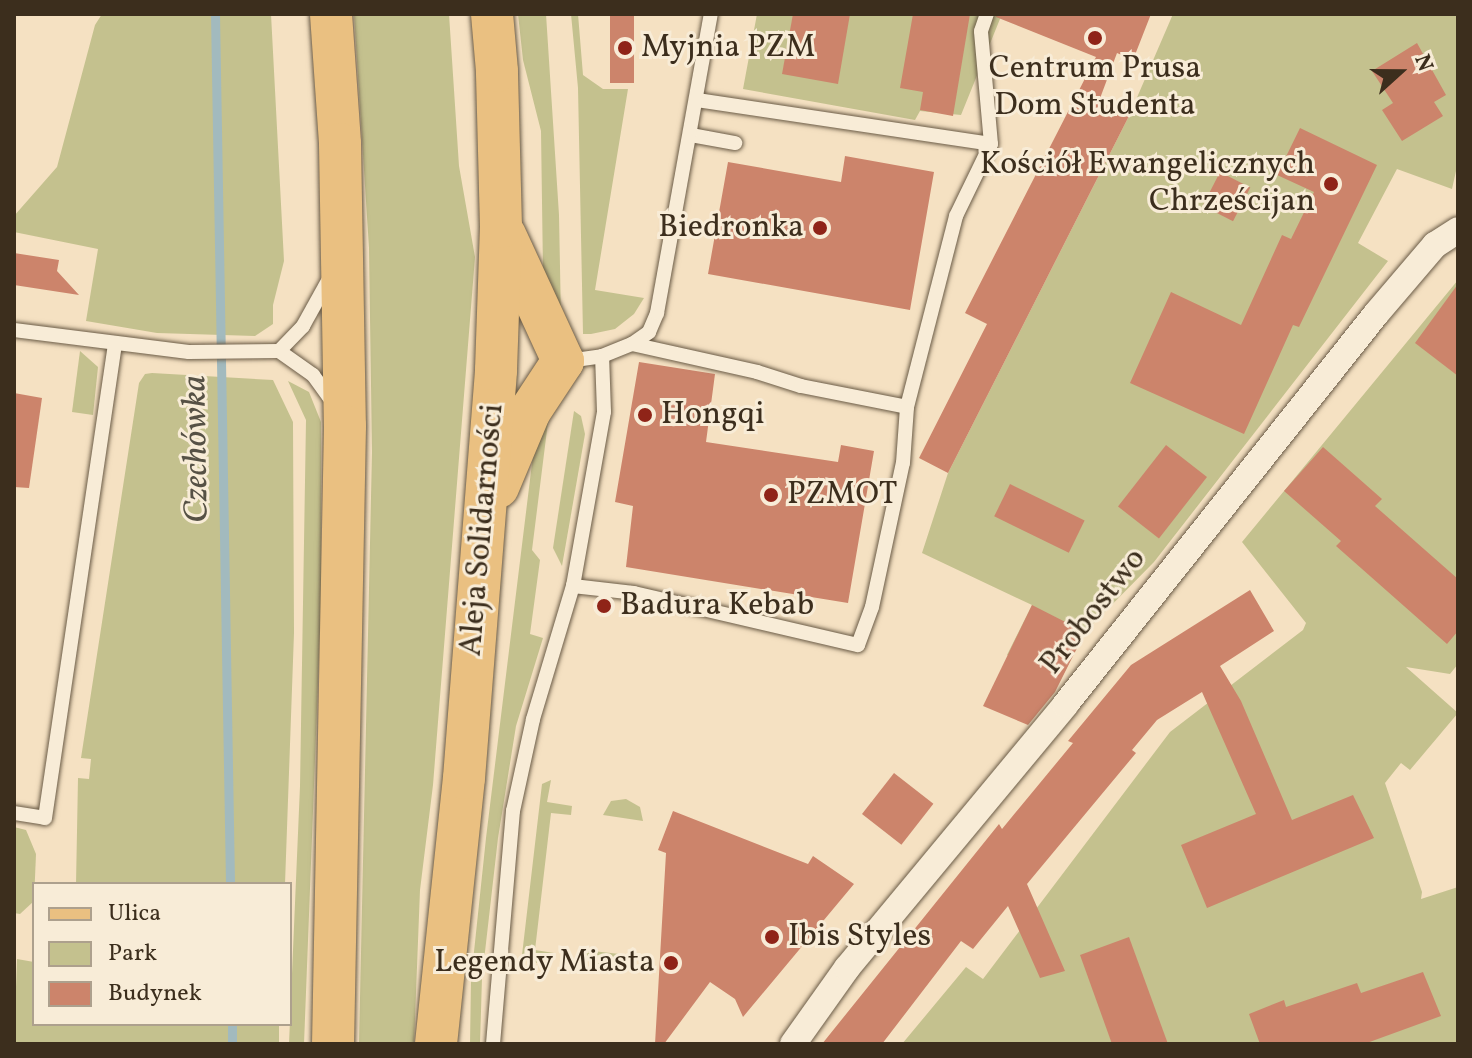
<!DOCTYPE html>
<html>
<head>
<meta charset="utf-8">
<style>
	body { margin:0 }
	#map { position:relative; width:1472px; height:1058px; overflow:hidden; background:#f5e1c2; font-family:Vollkorn,serif }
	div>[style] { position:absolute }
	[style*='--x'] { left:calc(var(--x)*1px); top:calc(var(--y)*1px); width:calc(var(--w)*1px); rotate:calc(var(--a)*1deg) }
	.green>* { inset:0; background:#c4c18e }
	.stream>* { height:9px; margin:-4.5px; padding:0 4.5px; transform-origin:4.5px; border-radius:4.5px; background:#a2babe }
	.building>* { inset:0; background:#cc846b; transform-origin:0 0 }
	.roads { filter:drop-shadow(0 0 2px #6a5b46) drop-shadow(0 0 2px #6a5b46) }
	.lane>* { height:14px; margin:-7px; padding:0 7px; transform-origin:7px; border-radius:7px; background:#f8ecd7 }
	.street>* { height:26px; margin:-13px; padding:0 13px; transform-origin:13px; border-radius:13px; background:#f8ecd7 }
	.primary>* { height:42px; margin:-21px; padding:0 21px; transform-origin:21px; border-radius:21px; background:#eac081 }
	.dots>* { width:22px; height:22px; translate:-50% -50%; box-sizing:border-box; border:4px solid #f8ecd7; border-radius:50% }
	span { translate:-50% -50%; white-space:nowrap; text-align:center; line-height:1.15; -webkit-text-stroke:6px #f8ecd7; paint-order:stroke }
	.poi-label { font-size:32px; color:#3c2e1d }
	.left { translate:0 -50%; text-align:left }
	.right { translate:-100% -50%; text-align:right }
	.street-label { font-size:32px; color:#3c2e1d }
	.water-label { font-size:34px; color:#565145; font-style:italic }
	.frame { position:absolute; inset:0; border:16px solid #3c2e1d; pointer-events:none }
	.legend { position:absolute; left:32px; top:882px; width:260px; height:144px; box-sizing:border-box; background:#f8ecd7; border:2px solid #ada08d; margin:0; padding:10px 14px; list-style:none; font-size:24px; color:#3c2e1d }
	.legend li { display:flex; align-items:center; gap:16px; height:40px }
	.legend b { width:40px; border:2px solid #ada08d }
	.north { position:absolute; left:1360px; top:32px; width:80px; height:80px; -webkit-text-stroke:6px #f8ecd7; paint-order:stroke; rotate:69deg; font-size:22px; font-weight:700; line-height:32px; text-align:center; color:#3c2e1d }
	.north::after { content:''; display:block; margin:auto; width:28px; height:36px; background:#3c2e1d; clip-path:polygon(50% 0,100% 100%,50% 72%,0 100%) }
</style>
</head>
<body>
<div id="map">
	<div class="green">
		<div style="clip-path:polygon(102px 14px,271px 14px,284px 261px,273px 305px,273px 324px,255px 336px,157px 333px,86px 321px,98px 249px,14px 232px,14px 216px,57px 167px,95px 25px)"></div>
		<div style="clip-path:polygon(354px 14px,449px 14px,459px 166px,475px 257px,433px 785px,420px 890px,414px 1044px,359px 1044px,372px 452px,369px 248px)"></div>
		<div style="clip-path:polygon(518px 14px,546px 14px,559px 215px,561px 319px,543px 272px,541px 131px,523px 60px)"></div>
		<div style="clip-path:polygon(571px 14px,578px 14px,583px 75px,603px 89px,628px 89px,595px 290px,644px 298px,634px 314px,615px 329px,591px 334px,583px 334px,578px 88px)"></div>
		<div style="clip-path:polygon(757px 14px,1002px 14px,961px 115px,920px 111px,915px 120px,743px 89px)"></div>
		<div style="clip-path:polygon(1173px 14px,1458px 14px,1458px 162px,1452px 189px,1397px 169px,1358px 243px,1388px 261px,1154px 562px,1085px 632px,1060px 681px,1007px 655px,1032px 605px,922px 553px,948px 473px,1129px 116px)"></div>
		<div style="clip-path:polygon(1458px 280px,1458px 664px,1450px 674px,1406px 667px,1458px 713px,1410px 770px,1401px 763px,1385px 783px,1422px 892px,1421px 899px,1458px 887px,1458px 1044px,902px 1044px,966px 967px,983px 979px,1170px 732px,1303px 630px,1306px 623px,1242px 542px)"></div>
		<div style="clip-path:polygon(80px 351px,98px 367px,93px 415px,72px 412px)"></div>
		<div style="clip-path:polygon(152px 373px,273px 380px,293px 422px,294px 633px,285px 884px,76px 884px,78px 778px,89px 779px,91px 759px,81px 758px,139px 383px,145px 374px)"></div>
		<div style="clip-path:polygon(288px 381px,309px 392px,321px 422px,321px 604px,304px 1044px,289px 1044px,300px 786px,306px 420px)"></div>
		<div style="clip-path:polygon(574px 411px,581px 416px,585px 434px,562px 566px,553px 548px)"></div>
		<div style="clip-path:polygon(549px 414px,532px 550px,540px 560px,530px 634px,543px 638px,516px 726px,498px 838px,482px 978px,480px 1044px,470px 1044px,471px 980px,486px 838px,535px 439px)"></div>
		<div style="clip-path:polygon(551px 780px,547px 802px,572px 806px,571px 815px,551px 813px,535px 950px,554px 953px,546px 962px,537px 963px,522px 955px,542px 784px)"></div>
		<div style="clip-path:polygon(626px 799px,640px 807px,643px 821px,603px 815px,611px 801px)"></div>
		<div style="clip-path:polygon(14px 827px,26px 830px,36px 854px,34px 901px,20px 914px,14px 913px)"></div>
		<div style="clip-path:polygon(583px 950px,629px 955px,619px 966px,600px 967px,586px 958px)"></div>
		<div style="clip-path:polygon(17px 959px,34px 962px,34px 1024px,279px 1024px,279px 1044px,14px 1044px)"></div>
	</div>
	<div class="stream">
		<div style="--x:215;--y:14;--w:870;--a:89.01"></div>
		<div style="--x:232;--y:1024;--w:20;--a:90"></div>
	</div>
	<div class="building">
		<div style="left:610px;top:14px;width:24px;height:69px"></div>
		<div style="clip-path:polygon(793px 14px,850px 14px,838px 84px,782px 74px)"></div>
		<div style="clip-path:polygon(913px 14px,970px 14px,953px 116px,920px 110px,923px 92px,900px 88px)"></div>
		<div style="clip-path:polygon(997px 14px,1151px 14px,1133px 60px,1117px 53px,1099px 101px,1129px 116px,948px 473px,919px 458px,987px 324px,965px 313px,1096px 57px,996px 17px)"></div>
		<div style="clip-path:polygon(1417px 43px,1446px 95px,1434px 102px,1443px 116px,1402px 141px,1382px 110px,1393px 103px,1372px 71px)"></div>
		<div style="clip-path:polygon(1300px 128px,1377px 165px,1299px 327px,1293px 325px,1244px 434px,1130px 383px,1171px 292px,1241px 325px,1282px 235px,1291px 239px,1314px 192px,1277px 175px)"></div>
		<div style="clip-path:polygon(845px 156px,934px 172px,910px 310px,708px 274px,728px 162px,841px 182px)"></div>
		<div style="left:1220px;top:172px;width:34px;height:38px;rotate:27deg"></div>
		<div style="clip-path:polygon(14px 253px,59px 260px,57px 271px,79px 295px,14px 285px)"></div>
		<div style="clip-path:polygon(1458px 284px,1458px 376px,1415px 343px)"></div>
		<div style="clip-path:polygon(639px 362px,715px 374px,706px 442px,838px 462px,841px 445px,874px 451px,848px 603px,626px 567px,633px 506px,615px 502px)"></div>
		<div style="clip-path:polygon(14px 393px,42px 398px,29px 488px,14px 487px)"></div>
		<div style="left:1166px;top:445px;width:52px;height:78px;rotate:38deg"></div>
		<div style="clip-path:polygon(1323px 447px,1382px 499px,1375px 506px,1458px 579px,1458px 631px,1447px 644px,1336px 546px,1341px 541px,1284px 491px)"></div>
		<div style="left:1010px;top:484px;width:83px;height:36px;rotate:26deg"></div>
		<div style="clip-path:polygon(1250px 590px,1274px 631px,1220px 666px,1241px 701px,1292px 820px,1353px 795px,1374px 838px,1207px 908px,1181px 845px,1256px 814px,1202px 692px,1157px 720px,1132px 750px,1136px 753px,1027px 884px,1065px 971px,1040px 978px,1008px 906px,973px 949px,961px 941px,882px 1044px,822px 1044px,999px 824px,1002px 829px,1073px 743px,1068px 741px,1131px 665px)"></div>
		<div style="clip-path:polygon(1032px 605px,1085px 632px,1055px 692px,1028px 725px,983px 706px)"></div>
		<div style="left:894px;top:773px;width:50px;height:52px;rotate:38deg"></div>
		<div style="clip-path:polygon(673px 811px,808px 864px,813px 856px,854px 884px,743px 1017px,735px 999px,710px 982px,664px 1044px,655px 1044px,666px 853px,658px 850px)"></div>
		<div style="clip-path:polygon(1129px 937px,1168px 1044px,1112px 1044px,1080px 955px)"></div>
		<div style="clip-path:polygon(1423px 972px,1441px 1016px,1364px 1044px,1260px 1044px,1249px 1014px,1284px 1000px,1286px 1007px,1357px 983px,1361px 993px)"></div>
	</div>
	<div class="roads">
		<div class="lane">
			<div style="--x:697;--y:100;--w:297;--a:8.5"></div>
			<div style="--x:691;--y:135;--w:45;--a:10.3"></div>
			<div style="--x:14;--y:330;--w:176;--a:7.2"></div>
			<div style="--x:189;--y:352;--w:90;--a:-0.6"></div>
			<div style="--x:279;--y:351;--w:42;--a:35.2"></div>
			<div style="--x:313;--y:375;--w:36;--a:54"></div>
			<div style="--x:632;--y:344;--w:128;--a:12.6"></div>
			<div style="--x:757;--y:372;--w:46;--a:17.7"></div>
			<div style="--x:801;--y:386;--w:108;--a:11.2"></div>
			<div style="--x:907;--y:407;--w:197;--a:-75.6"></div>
			<div style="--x:956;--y:216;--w:80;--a:-64.1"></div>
			<div style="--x:991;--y:144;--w:113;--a:-95.1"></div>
			<div style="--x:981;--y:31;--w:18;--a:-71"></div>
			<div style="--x:279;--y:351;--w:35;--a:-46"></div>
			<div style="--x:303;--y:326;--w:54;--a:-61"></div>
			<div style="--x:568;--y:361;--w:34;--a:-8"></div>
			<div style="--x:602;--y:356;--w:32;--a:-22"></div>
			<div style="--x:632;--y:344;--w:21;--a:-35"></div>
			<div style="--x:649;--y:332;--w:21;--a:-67"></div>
			<div style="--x:657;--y:313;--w:304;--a:-79.8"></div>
			<div style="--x:573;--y:586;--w:61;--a:6.5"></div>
			<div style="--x:634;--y:593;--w:230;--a:13.1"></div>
			<div style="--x:858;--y:645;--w:40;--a:-69.8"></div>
			<div style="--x:872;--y:607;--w:147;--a:-77.9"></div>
			<div style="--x:903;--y:463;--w:56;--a:-85.9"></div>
			<div style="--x:14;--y:813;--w:31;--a:9"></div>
			<div style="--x:45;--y:818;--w:480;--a:-81.6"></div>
			<div style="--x:493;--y:1044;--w:234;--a:-85.1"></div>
			<div style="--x:513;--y:811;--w:94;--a:-77.7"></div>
			<div style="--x:533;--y:719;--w:139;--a:-73.3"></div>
			<div style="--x:573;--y:586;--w:177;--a:-79.9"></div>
			<div style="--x:604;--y:412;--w:56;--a:-92"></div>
		</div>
		<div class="street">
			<div style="--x:793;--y:1044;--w:93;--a:-54.6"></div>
			<div style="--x:847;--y:968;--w:342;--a:-50.3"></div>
			<div style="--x:1065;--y:705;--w:500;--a:-51.5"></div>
			<div style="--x:1376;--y:314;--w:91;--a:-49.5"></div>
			<div style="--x:1435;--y:245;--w:27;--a:-33"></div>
		</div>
		<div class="primary">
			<div style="--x:331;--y:14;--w:130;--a:86"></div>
			<div style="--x:340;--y:144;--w:282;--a:89"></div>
			<div style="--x:345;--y:426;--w:618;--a:91.11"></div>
			<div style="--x:498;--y:487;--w:82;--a:-67.2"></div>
			<div style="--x:530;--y:411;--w:60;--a:-56.6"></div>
			<div style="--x:563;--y:361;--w:139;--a:-114.7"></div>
			<div style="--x:436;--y:1044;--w:267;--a:-84"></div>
			<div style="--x:464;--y:778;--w:409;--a:-85.5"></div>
			<div style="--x:496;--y:370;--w:143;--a:-88"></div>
			<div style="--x:501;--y:227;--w:156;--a:-91.5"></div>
			<div style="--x:497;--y:71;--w:57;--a:-95"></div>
		</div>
	</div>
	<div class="dots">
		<div style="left:1095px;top:38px;background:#8f2418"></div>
		<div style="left:625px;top:48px;background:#8f2418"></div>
		<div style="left:1331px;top:184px;background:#8f2418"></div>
		<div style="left:820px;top:228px;background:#8f2418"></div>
		<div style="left:645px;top:415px;background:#8f2418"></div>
		<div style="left:771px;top:495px;background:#8f2418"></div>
		<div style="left:604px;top:606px;background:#8f2418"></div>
		<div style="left:772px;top:937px;background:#8f2418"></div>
		<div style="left:671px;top:963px;background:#8f2418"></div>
	</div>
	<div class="poi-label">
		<span class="left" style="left:641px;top:48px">Myjnia PZM</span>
		<span style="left:1095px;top:88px">Centrum Prusa<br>Dom Studenta</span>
		<span class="right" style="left:1315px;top:184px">Kościół Ewangelicznych<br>Chrześcijan</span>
		<span class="right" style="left:804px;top:228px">Biedronka</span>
		<span class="left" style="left:661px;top:415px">Hongqi</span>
		<span class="left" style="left:787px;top:495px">PZMOT</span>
		<span class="left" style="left:620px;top:606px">Badura Kebab</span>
		<span class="left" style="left:788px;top:937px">Ibis Styles</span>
		<span class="right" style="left:655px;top:963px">Legendy Miasta</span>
	</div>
	<div class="street-label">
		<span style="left:483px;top:530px;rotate:-85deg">Aleja Solidarności</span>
		<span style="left:1094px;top:612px;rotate:-52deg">Probostwo</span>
	</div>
	<div class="water-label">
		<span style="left:197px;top:449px;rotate:-91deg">Czechówka</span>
	</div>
	<div class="frame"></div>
	<ul class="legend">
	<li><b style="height:10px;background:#eac081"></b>Ulica</li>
	<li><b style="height:22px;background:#c4c18e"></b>Park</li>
	<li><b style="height:22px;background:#cc846b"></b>Budynek</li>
	</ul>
	<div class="north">N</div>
</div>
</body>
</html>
